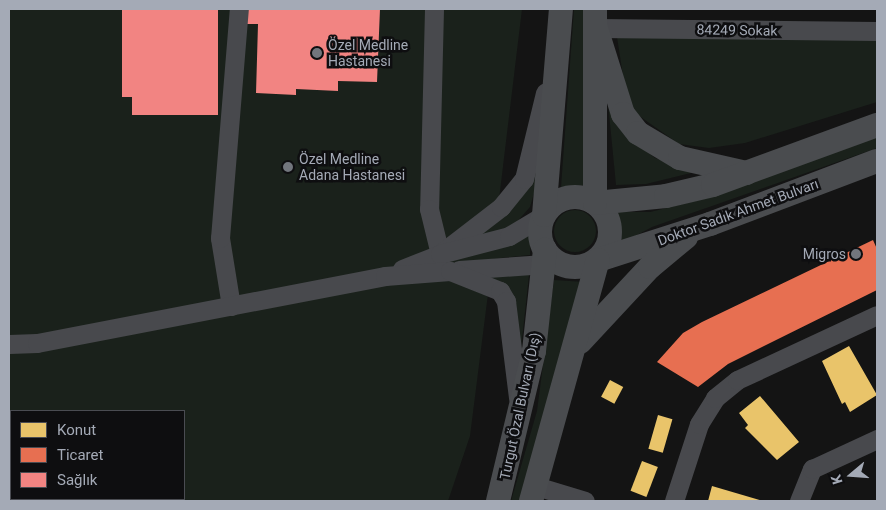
<!DOCTYPE html>
<html>
<head>
<meta charset="utf-8">
<style>
	body { margin:0 }
	#map { position:relative; width:886px; height:510px; overflow:hidden; background:#141414; font-family:Roboto,sans-serif }
	div>[style] { position:absolute }
	[style*='--x'] { left:calc(var(--x)*1px); top:calc(var(--y)*1px); width:calc(var(--w)*1px); rotate:calc(var(--a)*1deg) }
	.green>* { inset:0; background:#1a211b }
	.round { border-radius:50% }
	.homes>* { inset:0; background:#e9c46a; transform-origin:0 0 }
	.shops>* { inset:0; background:#e76f51 }
	.health>* { inset:0; background:#f28482 }
	.minor>* { height:19px; margin:-9.5px; padding:0 9.5px; transform-origin:9.5px; border-radius:9.5px; background:#48494d }
	.major>* { height:24px; margin:-12px; padding:0 12px; transform-origin:12px; border-radius:12px; background:#4a4c4f }
	.major>.ring { margin:-12px; padding:0; box-sizing:content-box; background:none; border:24px solid #4a4c4f; border-radius:50% }
	.dots>* { width:14px; height:14px; translate:-50% -50%; box-sizing:border-box; border:2px solid #0e0e10; border-radius:50% }
	span { translate:-50% -50%; white-space:nowrap; text-align:center; line-height:1.15; -webkit-text-stroke:5px #0e0e10; paint-order:stroke }
	.street-label { font-size:14px; color:#a4aab6 }
	.poi-label { font-size:14px; color:#a4aab6 }
	.left { translate:0 -50%; text-align:left }
	.right { translate:-100% -50%; text-align:right }
	.frame { position:absolute; inset:0; border:10px solid #a4aab6; pointer-events:none }
	.legend { position:absolute; left:10px; top:410px; width:175px; height:90px; box-sizing:border-box; background:#0e0e10; border:1px solid #4a4c52; margin:0; padding:6px 9px; list-style:none; font-size:15px; color:#a4aab6 }
	.legend li { display:flex; align-items:center; gap:10px; height:25px }
	.legend b { width:25px; border:1px solid #4a4c52 }
	.north { position:absolute; left:826px; top:450px; width:50px; height:50px; -webkit-text-stroke:4px #0e0e10; paint-order:stroke; rotate:252deg; font-size:14px; font-weight:700; line-height:20px; text-align:center; color:#a4aab6 }
	.north::after { content:''; display:block; margin:auto; width:18px; height:22px; background:#a4aab6; clip-path:polygon(50% 0,100% 100%,50% 72%,0 100%) }
</style>
</head>
<body>
<div id="map">
	<div class="green">
		<div style="clip-path:polygon(evenodd,9px 9px,522px 9px,497px 216px,541px 143px,537px 183px,530px 207px,493px 249px,531px 234px,530px 255px,492px 259px,490px 275px,529px 275px,520px 358px,490px 278px,470px 436px,448px 501px,9px 501px,9px 9px,11px 411px,184px 411px,184px 499px,11px 499px,11px 411px)"></div>
		<div style="clip-path:polygon(574px 9px,584px 9px,589px 185px,561px 187px)"></div>
		<div style="clip-path:polygon(617px 37px,877px 39px,877px 102px,745px 143px,709px 148px,679px 144px,628px 108px)"></div>
		<div style="clip-path:polygon(608px 103px,623px 133px,655px 158px,695px 172px,646px 184px,616px 185px)"></div>
		<div style="clip-path:polygon(877px 137px,877px 148px,652px 227px,622px 243px,616px 212px,650px 212px,708px 198px)"></div>
		<div class="round" style="left:554px;top:210px;width:42px;height:42px"></div>
		<div style="clip-path:polygon(554px 280px,585px 282px,520px 501px,511px 501px,537px 411px)"></div>
	</div>
	<div class="homes">
		<div style="clip-path:polygon(849px 346px,877px 395px,850px 412px,845px 402px,842px 404px,822px 361px)"></div>
		<div style="left:610px;top:380px;width:15px;height:19px;rotate:28deg"></div>
		<div style="clip-path:polygon(760px 396px,799px 442px,777px 460px,745px 428px,748px 425px,739px 413px)"></div>
		<div style="left:658px;top:415px;width:15px;height:35px;rotate:16deg"></div>
		<div style="left:642px;top:461px;width:17px;height:32px;rotate:21deg"></div>
		<div style="clip-path:polygon(712px 486px,763px 501px,708px 501px)"></div>
	</div>
	<div class="shops">
		<div style="clip-path:polygon(873px 240px,877px 249px,877px 290px,728px 364px,698px 387px,657px 362px,683px 333px,702px 322px)"></div>
	</div>
	<div class="health">
		<div style="clip-path:polygon(122px 9px,218px 9px,218px 115px,132px 115px,132px 97px,122px 97px)"></div>
		<div style="clip-path:polygon(246px 9px,380px 9px,377px 82px,338px 81px,338px 91px,296px 89px,296px 95px,256px 93px,258px 24px,245px 24px)"></div>
	</div>
	<div class="minor">
		<div style="--x:434;--y:9;--w:200;--a:91.4"></div>
		<div style="--x:429;--y:209;--w:46;--a:76.3"></div>
		<div style="--x:440;--y:254;--w:77;--a:-37.6"></div>
		<div style="--x:501;--y:207;--w:36;--a:-51"></div>
		<div style="--x:524;--y:179;--w:89;--a:-76.3"></div>
		<div style="--x:596;--y:28;--w:281;--a:0.6"></div>
		<div style="--x:402;--y:269;--w:41;--a:-21.5"></div>
		<div style="--x:440;--y:254;--w:71;--a:-14.6"></div>
		<div style="--x:509;--y:236;--w:41;--a:-31"></div>
		<div style="--x:459;--y:270;--w:100;--a:-4"></div>
		<div style="--x:231;--y:306;--w:69;--a:-99.2"></div>
		<div style="--x:220;--y:238;--w:230;--a:-85.3"></div>
		<div style="--x:9;--y:344;--w:28;--a:-2"></div>
		<div style="--x:37;--y:343;--w:354;--a:-10.9"></div>
		<div style="--x:385;--y:276;--w:65;--a:-4.4"></div>
		<div style="--x:450;--y:271;--w:54;--a:21.8"></div>
		<div style="--x:500;--y:291;--w:12;--a:59"></div>
		<div style="--x:506;--y:301;--w:98;--a:82.9"></div>
		<div style="--x:536;--y:486;--w:51;--a:17"></div>
		<div style="--x:674;--y:501;--w:81;--a:-72"></div>
		<div style="--x:699;--y:424;--w:31;--a:-58"></div>
		<div style="--x:715;--y:398;--w:28;--a:-39"></div>
		<div style="--x:737;--y:380;--w:154;--a:-24.9"></div>
		<div style="--x:799;--y:501;--w:35;--a:-68"></div>
		<div style="--x:812;--y:469;--w:72;--a:-24.8"></div>
	</div>
	<div class="major">
		<div style="--x:596;--y:28;--w:90;--a:72.6"></div>
		<div style="--x:623;--y:114;--w:24;--a:52"></div>
		<div style="--x:638;--y:133;--w:49;--a:30.8"></div>
		<div style="--x:680;--y:158;--w:68;--a:12.8"></div>
		<div class="ring" style="left:540px;top:197px;width:46px;height:46px"></div>
		<div style="--x:595;--y:203;--w:71;--a:-5.6"></div>
		<div style="--x:666;--y:196;--w:48;--a:-13.2"></div>
		<div style="--x:713;--y:185;--w:175;--a:-20.1"></div>
		<div style="--x:595;--y:203;--w:194;--a:-90"></div>
		<div style="--x:544;--y:215;--w:207;--a:-85.3"></div>
		<div style="--x:598;--y:260;--w:118;--a:-17.8"></div>
		<div style="--x:710;--y:224;--w:178;--a:-20.7"></div>
		<div style="--x:580;--y:342;--w:103;--a:-47"></div>
		<div style="--x:650;--y:267;--w:47;--a:-39.8"></div>
		<div style="--x:498;--y:501;--w:154;--a:-76.5"></div>
		<div style="--x:534;--y:351;--w:102;--a:-83.8"></div>
		<div style="--x:531;--y:501;--w:250;--a:-74.5"></div>
	</div>
	<div class="dots">
		<div style="left:317px;top:53px;background:#72767d"></div>
		<div style="left:288px;top:167px;background:#72767d"></div>
		<div style="left:856px;top:254px;background:#72767d"></div>
	</div>
	<div class="street-label">
		<span style="left:737px;top:30px;rotate:1deg">84249 Sokak</span>
		<span style="left:738px;top:212px;rotate:-20deg">Doktor Sadık Ahmet Bulvarı</span>
		<span style="left:520px;top:406px;rotate:-78deg">Turgut Özal Bulvarı (Dış)</span>
	</div>
	<div class="poi-label">
		<span class="left" style="left:328px;top:53px">Özel Medline<br>Hastanesi</span>
		<span class="left" style="left:299px;top:167px">Özel Medline<br>Adana Hastanesi</span>
		<span class="right" style="left:846px;top:254px">Migros</span>
	</div>
	<div class="frame"></div>
	<ul class="legend">
	<li><b style="height:14px;background:#e9c46a"></b>Konut</li>
	<li><b style="height:14px;background:#e76f51"></b>Ticaret</li>
	<li><b style="height:14px;background:#f28482"></b>Sağlık</li>
	</ul>
	<div class="north">K</div>
</div>
</body>
</html>
